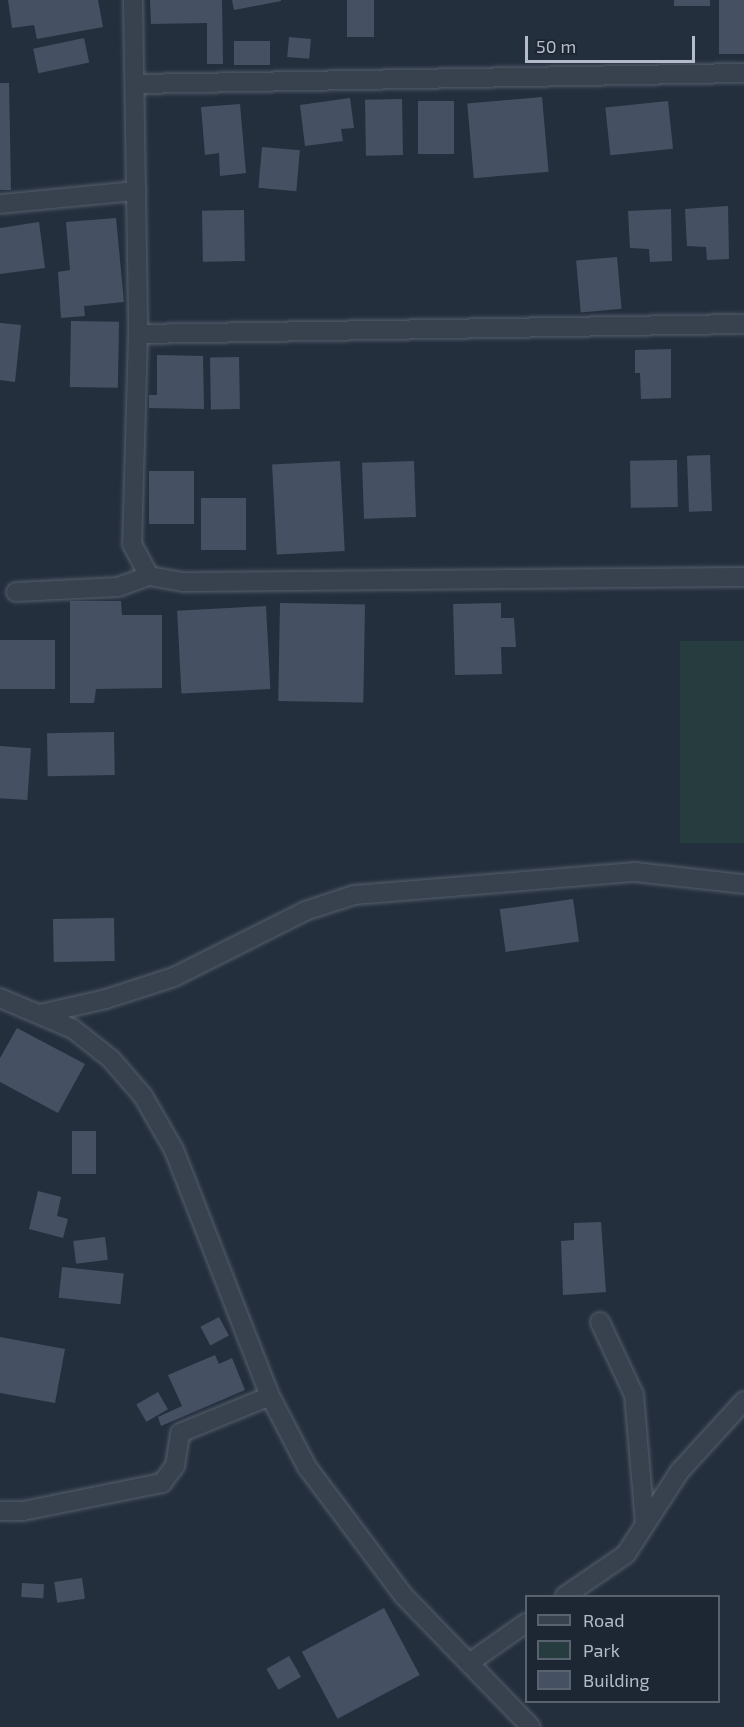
<!DOCTYPE html>
<html>
<head>
<meta charset="utf-8">
<style>
	body { margin:0 }
	#map { position:relative; width:744px; height:1727px; overflow:hidden; background:#242f3e; font-family:"Exo 2",sans-serif }
	div>[style] { position:absolute }
	[style*='--x'] { left:calc(var(--x)*1px); top:calc(var(--y)*1px); width:calc(var(--w)*1px); rotate:calc(var(--a)*1deg) }
	.green>* { inset:0; background:#263c3f; transform-origin:0 0 }
	.building>* { inset:0; background:#455162; transform-origin:0 0 }
	.roads { filter:drop-shadow(0 0 2px #565f6c) drop-shadow(0 0 2px #565f6c) }
	.minor>* { height:18px; margin:-9px; padding:0 9px; transform-origin:9px; border-radius:9px; background:#38414e }
	span { translate:-50% -50%; white-space:nowrap; text-align:center; line-height:1.15; -webkit-text-stroke:4.5px #1d2633; paint-order:stroke }
	.legend { position:absolute; left:525px; top:1595px; width:195px; height:108px; box-sizing:border-box; background:#1d2633; border:2px solid #59626f; margin:0; padding:8px 10px; list-style:none; font-size:18px; color:#b4bcc9 }
	.legend li { display:flex; align-items:center; gap:12px; height:30px }
	.legend b { width:30px; border:2px solid #59626f }
	.scale { position:absolute; left:525px; top:36px; width:170px; height:27px; box-sizing:border-box; border:3px solid #b4bcc9; border-top:0; padding-left:8px; font-size:18px; line-height:21px; white-space:nowrap; color:#b4bcc9; -webkit-text-stroke:4px #1d2633; paint-order:stroke }
</style>
</head>
<body>
<div id="map">
	<div class="green">
		<div style="left:744px;top:641px;width:202px;height:64px;rotate:90deg"></div>
	</div>
	<div class="building">
		<div style="clip-path:polygon(8px 0,98px 0,103px 27px,37px 39px,34px 25px,12px 28px)"></div>
		<div style="clip-path:polygon(150px 0,222px 0,223px 64px,207px 64px,207px 23px,151px 24px)"></div>
		<div style="clip-path:polygon(232px 0,281px 0,281px 1px,234px 10px)"></div>
		<div style="left:347px;top:0;width:27px;height:37px"></div>
		<div style="left:674px;top:0;width:36px;height:6px"></div>
		<div style="left:719px;top:0;width:25px;height:54px"></div>
		<div style="left:289px;top:37px;width:22px;height:20px;rotate:5deg"></div>
		<div style="left:84px;top:38px;width:25px;height:52px;rotate:78deg"></div>
		<div style="left:270px;top:41px;width:24px;height:36px;rotate:90deg"></div>
		<div style="clip-path:polygon(0 83px,9px 83px,11px 190px,0 190px)"></div>
		<div style="left:542px;top:97px;width:75px;height:75px;rotate:85deg"></div>
		<div style="clip-path:polygon(350px 98px,354px 128px,341px 129px,343px 141px,305px 146px,300px 105px)"></div>
		<div style="left:402px;top:99px;width:56px;height:37px;rotate:89deg"></div>
		<div style="left:418px;top:101px;width:36px;height:53px"></div>
		<div style="left:668px;top:101px;width:48px;height:63px;rotate:84deg"></div>
		<div style="clip-path:polygon(240px 104px,246px 173px,220px 176px,219px 153px,205px 155px,201px 107px)"></div>
		<div style="left:262px;top:147px;width:38px;height:41px;rotate:5deg"></div>
		<div style="clip-path:polygon(728px 206px,729px 259px,707px 260px,706px 247px,687px 246px,685px 209px)"></div>
		<div style="clip-path:polygon(671px 209px,672px 261px,650px 262px,649px 249px,630px 248px,628px 211px)"></div>
		<div style="left:244px;top:210px;width:51px;height:42px;rotate:89deg"></div>
		<div style="clip-path:polygon(116px 218px,124px 302px,84px 306px,85px 316px,61px 318px,58px 272px,70px 270px,66px 222px)"></div>
		<div style="clip-path:polygon(39px 222px,45px 268px,0 274px,0 228px)"></div>
		<div style="left:617px;top:257px;width:52px;height:41px;rotate:85deg"></div>
		<div style="left:71px;top:321px;width:48px;height:66px;rotate:1deg"></div>
		<div style="clip-path:polygon(0 323px,21px 325px,15px 382px,0 380px)"></div>
		<div style="clip-path:polygon(671px 349px,671px 398px,641px 399px,640px 373px,635px 373px,635px 350px)"></div>
		<div style="clip-path:polygon(157px 355px,203px 356px,204px 409px,149px 408px,149px 395px,157px 395px)"></div>
		<div style="left:239px;top:357px;width:52px;height:29px;rotate:89deg"></div>
		<div style="left:710px;top:455px;width:56px;height:23px;rotate:88deg"></div>
		<div style="left:677px;top:460px;width:47px;height:47px;rotate:89deg"></div>
		<div style="left:340px;top:461px;width:90px;height:68px;rotate:87deg"></div>
		<div style="left:414px;top:461px;width:56px;height:52px;rotate:88deg"></div>
		<div style="left:194px;top:471px;width:53px;height:45px;rotate:90deg"></div>
		<div style="left:246px;top:498px;width:52px;height:45px;rotate:90deg"></div>
		<div style="clip-path:polygon(70px 601px,121px 601px,122px 615px,162px 615px,162px 688px,96px 689px,94px 703px,70px 703px)"></div>
		<div style="left:280px;top:603px;width:85px;height:98px;rotate:1deg"></div>
		<div style="clip-path:polygon(501px 603px,501px 618px,514px 618px,516px 647px,501px 647px,502px 674px,455px 675px,453px 604px)"></div>
		<div style="left:266px;top:606px;width:83px;height:89px;rotate:87deg"></div>
		<div style="left:55px;top:640px;width:49px;height:55px;rotate:90deg"></div>
		<div style="left:114px;top:732px;width:43px;height:67px;rotate:89deg"></div>
		<div style="left:0;top:746px;width:31px;height:52px;rotate:4deg"></div>
		<div style="left:573px;top:899px;width:43px;height:74px;rotate:82deg"></div>
		<div style="left:114px;top:918px;width:43px;height:61px;rotate:89deg"></div>
		<div style="clip-path:polygon(17px 1028px,85px 1064px,58px 1113px,0 1082px,0 1058px)"></div>
		<div style="left:72px;top:1131px;width:24px;height:43px"></div>
		<div style="clip-path:polygon(38px 1191px,61px 1197px,57px 1216px,68px 1219px,63px 1238px,29px 1229px)"></div>
		<div style="clip-path:polygon(601px 1222px,606px 1292px,563px 1295px,561px 1241px,574px 1240px,574px 1223px)"></div>
		<div style="left:105px;top:1237px;width:23px;height:32px;rotate:83deg"></div>
		<div style="left:62px;top:1267px;width:62px;height:31px;rotate:6deg"></div>
		<div style="left:219px;top:1317px;width:21px;height:21px;rotate:62deg"></div>
		<div style="clip-path:polygon(0 1337px,65px 1349px,55px 1403px,0 1393px)"></div>
		<div style="clip-path:polygon(215px 1355px,219px 1364px,232px 1358px,245px 1390px,161px 1426px,158px 1417px,182px 1406px,168px 1375px)"></div>
		<div style="left:158px;top:1392px;width:20px;height:25px;rotate:60deg"></div>
		<div style="left:82px;top:1578px;width:21px;height:28px;rotate:82deg"></div>
		<div style="left:22px;top:1583px;width:22px;height:14px;rotate:3deg"></div>
		<div style="left:384px;top:1608px;width:76px;height:93px;rotate:62deg"></div>
		<div style="left:289px;top:1656px;width:24px;height:26px;rotate:60deg"></div>
	</div>
	<div class="roads">
		<div class="minor">
			<div style="--x:133;--y:0;--w:334;--a:89.1"></div>
			<div style="--x:138;--y:334;--w:210;--a:91.6"></div>
			<div style="--x:132;--y:544;--w:36;--a:62"></div>
			<div style="--x:149;--y:576;--w:36;--a:10"></div>
			<div style="--x:184;--y:582;--w:560;--a:-0.51"></div>
			<div style="--x:136;--y:84;--w:608;--a:-1.04"></div>
			<div style="--x:0;--y:204;--w:137;--a:-5.5"></div>
			<div style="--x:138;--y:334;--w:606;--a:-0.95"></div>
			<div style="--x:16;--y:592;--w:102;--a:-2.8"></div>
			<div style="--x:118;--y:587;--w:33;--a:-20"></div>
			<div style="--x:0;--y:998;--w:79;--a:23"></div>
			<div style="--x:73;--y:1029;--w:48;--a:38.3"></div>
			<div style="--x:111;--y:1059;--w:49;--a:49.1"></div>
			<div style="--x:143;--y:1096;--w:62;--a:60.1"></div>
			<div style="--x:174;--y:1150;--w:264;--a:68.7"></div>
			<div style="--x:270;--y:1396;--w:80;--a:62.5"></div>
			<div style="--x:307;--y:1467;--w:161;--a:53.1"></div>
			<div style="--x:404;--y:1596;--w:182;--a:45.9"></div>
			<div style="--x:40;--y:1014;--w:68;--a:-12.8"></div>
			<div style="--x:106;--y:999;--w:71;--a:-17.9"></div>
			<div style="--x:174;--y:977;--w:147;--a:-26.7"></div>
			<div style="--x:305;--y:911;--w:52;--a:-18.1"></div>
			<div style="--x:354;--y:895;--w:282;--a:-4.7"></div>
			<div style="--x:635;--y:872;--w:110;--a:6.3"></div>
			<div style="--x:600;--y:1322;--w:81;--a:65"></div>
			<div style="--x:634;--y:1395;--w:128;--a:85.1"></div>
			<div style="--x:0;--y:1511;--w:23;--a:0"></div>
			<div style="--x:23;--y:1511;--w:142;--a:-11.4"></div>
			<div style="--x:162;--y:1483;--w:21;--a:-53"></div>
			<div style="--x:175;--y:1466;--w:33;--a:-81"></div>
			<div style="--x:180;--y:1433;--w:97;--a:-22.3"></div>
			<div style="--x:565;--y:1596;--w:74;--a:-34.5"></div>
			<div style="--x:626;--y:1554;--w:99;--a:-57"></div>
			<div style="--x:680;--y:1471;--w:95;--a:-47.6"></div>
			<div style="--x:469;--y:1663;--w:70;--a:-35.1"></div>
		</div>
	</div>
	<ul class="legend">
	<li><b style="height:8px;background:#38414e"></b>Road</li>
	<li><b style="height:16px;background:#263c3f"></b>Park</li>
	<li><b style="height:16px;background:#455162"></b>Building</li>
	</ul>
	<div class="scale">50 m</div>
</div>
</body>
</html>
